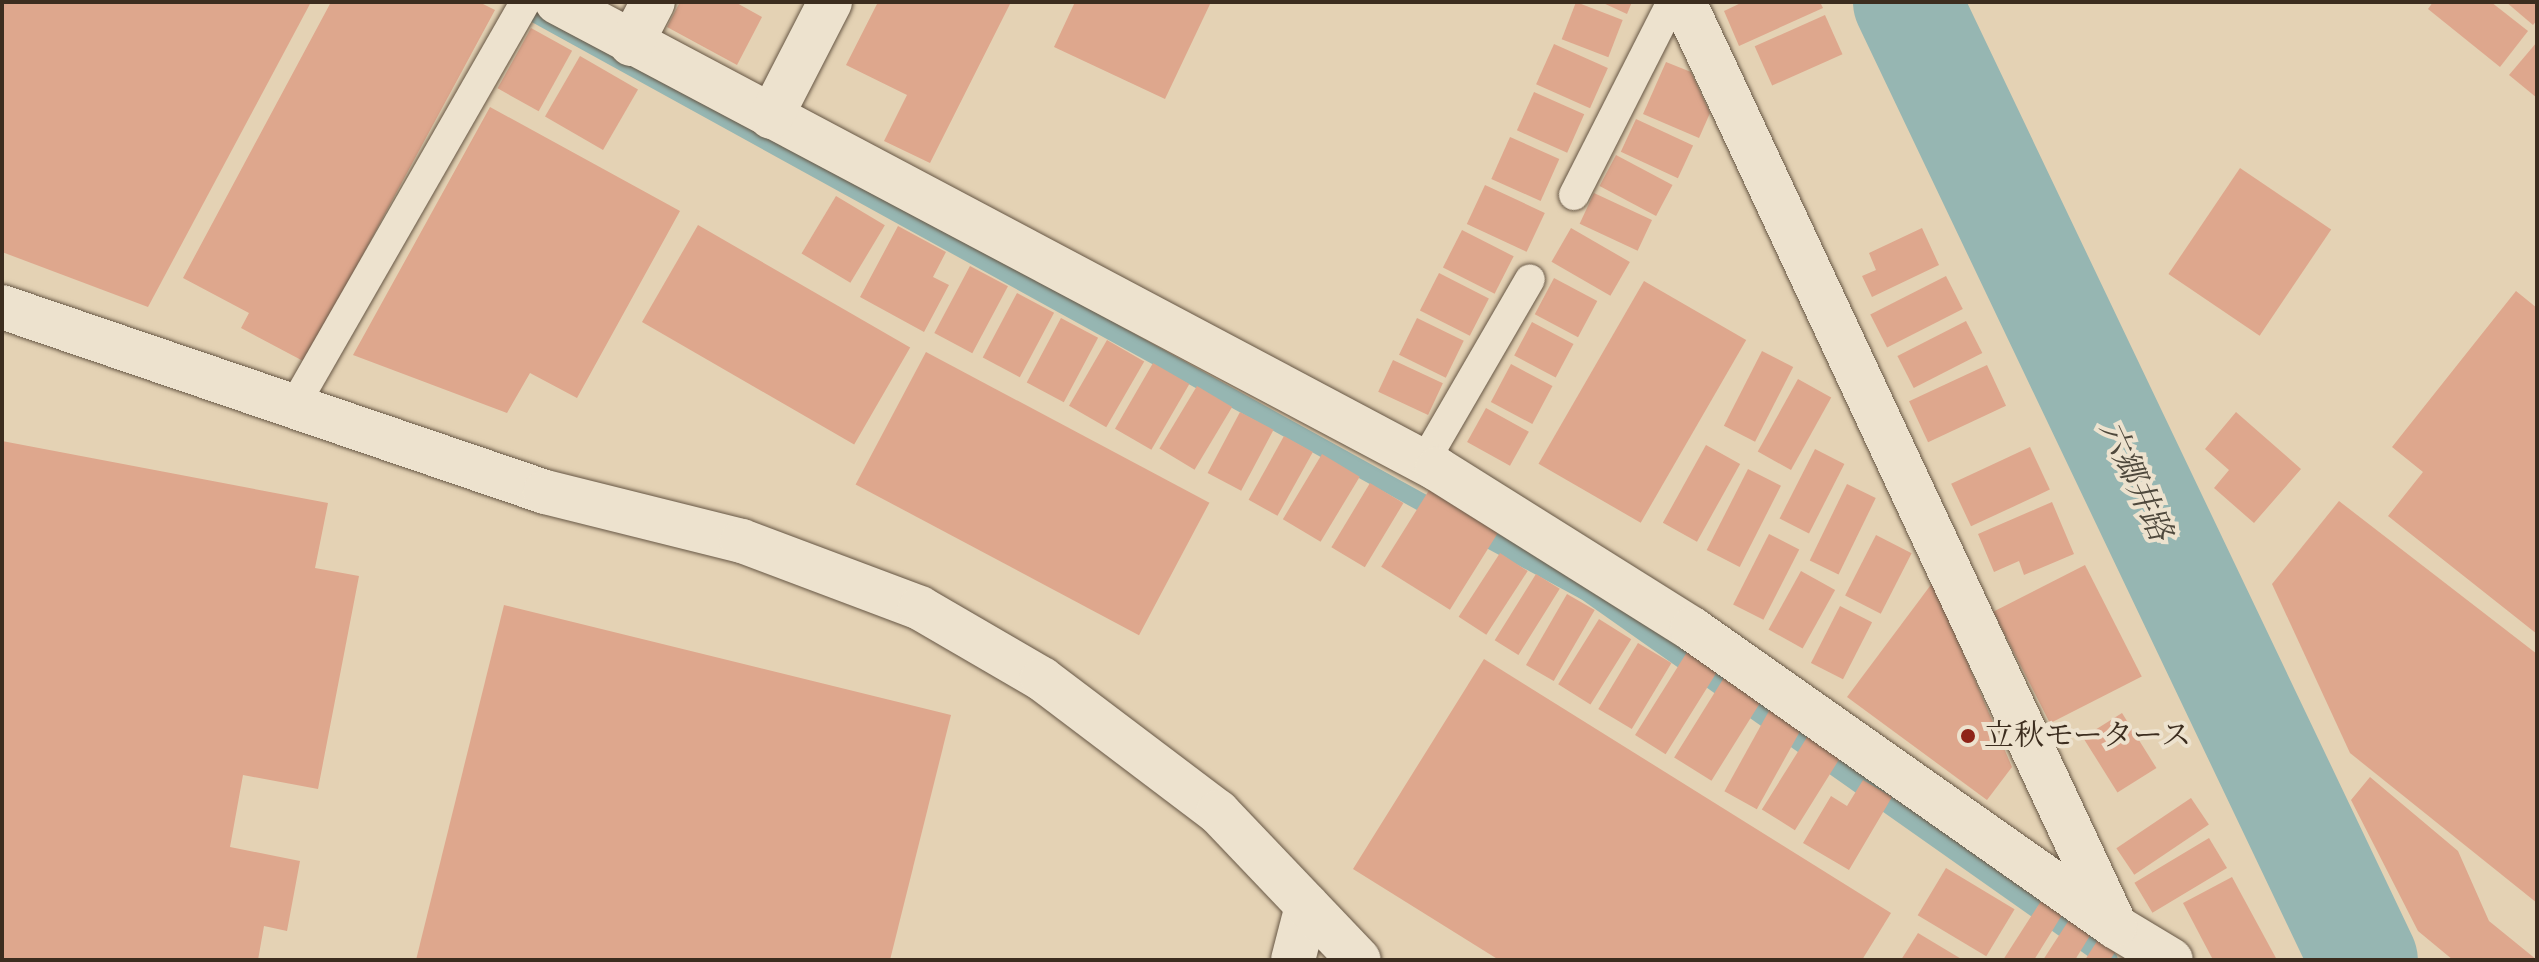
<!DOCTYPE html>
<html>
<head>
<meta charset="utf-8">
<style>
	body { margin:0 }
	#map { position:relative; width:2539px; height:962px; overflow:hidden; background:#e4d2b4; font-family:"IM FELL French Canon","Noto Serif JP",serif }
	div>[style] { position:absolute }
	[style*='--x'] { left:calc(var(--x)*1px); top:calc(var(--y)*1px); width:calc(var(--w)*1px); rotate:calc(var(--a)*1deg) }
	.stream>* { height:18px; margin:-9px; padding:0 9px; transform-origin:9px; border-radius:9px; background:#96b6b2 }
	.river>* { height:108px; margin:-54px; padding:0 54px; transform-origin:54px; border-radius:54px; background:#96b6b2 }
	.building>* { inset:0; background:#dea78d; transform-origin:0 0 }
	.roads { filter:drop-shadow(0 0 2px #665644) drop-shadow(0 0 2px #665644) }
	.service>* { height:30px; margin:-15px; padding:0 15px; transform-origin:15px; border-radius:15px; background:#ede2ce }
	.minor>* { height:44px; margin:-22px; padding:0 22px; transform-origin:22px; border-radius:22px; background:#ede2ce }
	.tertiary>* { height:44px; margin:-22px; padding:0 22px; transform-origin:22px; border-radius:22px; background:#ede2ce }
	.dots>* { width:22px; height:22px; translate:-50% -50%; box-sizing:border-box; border:4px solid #ede2ce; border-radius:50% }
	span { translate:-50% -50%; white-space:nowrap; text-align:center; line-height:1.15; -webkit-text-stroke:8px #ede2ce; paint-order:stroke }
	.poi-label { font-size:30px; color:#3c2d1f }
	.left { translate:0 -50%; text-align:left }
	.water-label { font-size:32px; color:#4e483c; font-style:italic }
	.frame { position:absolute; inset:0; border:4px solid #3c2d1f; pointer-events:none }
</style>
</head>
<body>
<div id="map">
	<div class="stream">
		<div style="--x:516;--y:3;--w:1059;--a:28.87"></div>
		<div style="--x:1472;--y:530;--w:128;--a:28.4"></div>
		<div style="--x:1585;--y:591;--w:641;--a:35.15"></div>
	</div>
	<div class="river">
		<div style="--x:1907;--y:2;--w:1061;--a:64.5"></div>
	</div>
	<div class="building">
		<div style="clip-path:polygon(2px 2px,311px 2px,148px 307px,2px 252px)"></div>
		<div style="clip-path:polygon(331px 2px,479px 2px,495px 10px,305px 362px,241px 328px,249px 313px,183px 278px)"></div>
		<div style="clip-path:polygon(680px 2px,735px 2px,762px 17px,737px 65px,667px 27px)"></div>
		<div style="clip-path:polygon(878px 2px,1011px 2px,930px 163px,884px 141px,907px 95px,846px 65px)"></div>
		<div style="clip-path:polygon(1075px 2px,1211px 2px,1165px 99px,1054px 47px)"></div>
		<div style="left:1576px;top:2px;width:50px;height:40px;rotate:21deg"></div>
		<div style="clip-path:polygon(1601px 2px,1632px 2px,1627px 14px)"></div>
		<div style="clip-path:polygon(1743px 2px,1820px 2px,1823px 8px,1739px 46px,1724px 11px)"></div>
		<div style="clip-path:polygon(2433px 2px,2491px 2px,2528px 31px,2500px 67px,2428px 9px)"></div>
		<div style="clip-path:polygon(2506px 2px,2537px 2px,2537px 20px,2533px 25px)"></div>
		<div style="left:1825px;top:15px;width:43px;height:77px;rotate:66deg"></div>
		<div style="left:531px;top:28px;width:47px;height:69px;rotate:29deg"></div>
		<div style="clip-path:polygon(2537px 42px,2537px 98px,2509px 75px)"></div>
		<div style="left:1554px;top:44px;width:59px;height:44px;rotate:24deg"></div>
		<div style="left:580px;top:56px;width:67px;height:70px;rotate:30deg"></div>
		<div style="clip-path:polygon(1666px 62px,1691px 72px,1710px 113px,1699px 138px,1643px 114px)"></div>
		<div style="left:1534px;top:92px;width:55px;height:42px;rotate:24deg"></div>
		<div style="clip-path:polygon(490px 107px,680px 211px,577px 398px,530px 373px,507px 413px,353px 355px)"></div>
		<div style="left:1636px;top:119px;width:63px;height:36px;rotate:25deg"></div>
		<div style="left:1510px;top:137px;width:54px;height:46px;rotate:24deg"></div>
		<div style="left:1616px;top:155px;width:64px;height:35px;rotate:28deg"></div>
		<div style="left:2240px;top:168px;width:110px;height:128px;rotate:34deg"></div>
		<div style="left:1485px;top:185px;width:66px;height:43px;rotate:25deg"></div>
		<div style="left:1594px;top:193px;width:64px;height:34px;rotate:25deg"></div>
		<div style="left:836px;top:196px;width:57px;height:67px;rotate:31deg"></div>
		<div style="left:698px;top:225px;width:245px;height:112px;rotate:30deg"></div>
		<div style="clip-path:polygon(898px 226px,946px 252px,933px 277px,949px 285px,924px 332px,860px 297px)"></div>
		<div style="left:1571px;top:228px;width:68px;height:39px;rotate:30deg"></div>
		<div style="clip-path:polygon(1922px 228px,1939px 265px,1872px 297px,1862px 276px,1876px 270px,1869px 253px)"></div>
		<div style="left:1462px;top:230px;width:58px;height:42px;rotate:27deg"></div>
		<div style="left:970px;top:266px;width:43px;height:76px;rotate:28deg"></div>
		<div style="left:1439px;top:273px;width:56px;height:42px;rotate:27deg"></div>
		<div style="left:1946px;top:276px;width:37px;height:85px;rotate:63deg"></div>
		<div style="left:1554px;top:278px;width:49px;height:41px;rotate:28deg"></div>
		<div style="left:1644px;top:281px;width:118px;height:211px;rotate:30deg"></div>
		<div style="clip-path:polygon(2516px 291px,2537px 308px,2537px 634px,2388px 516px,2423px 472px,2392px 447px)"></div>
		<div style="left:1017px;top:293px;width:42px;height:73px;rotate:28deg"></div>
		<div style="left:1061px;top:318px;width:42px;height:73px;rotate:28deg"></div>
		<div style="left:1417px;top:318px;width:52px;height:41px;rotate:26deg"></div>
		<div style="left:1966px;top:321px;width:36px;height:77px;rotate:63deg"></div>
		<div style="left:1532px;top:322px;width:47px;height:38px;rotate:28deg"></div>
		<div style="left:1107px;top:340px;width:43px;height:76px;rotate:30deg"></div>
		<div style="left:1762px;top:351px;width:35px;height:84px;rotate:27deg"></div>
		<div style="left:926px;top:352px;width:321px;height:150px;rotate:28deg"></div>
		<div style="left:1393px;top:360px;width:55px;height:35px;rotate:25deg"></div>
		<div style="left:1153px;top:363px;width:42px;height:76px;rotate:30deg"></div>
		<div style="left:1511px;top:364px;width:47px;height:43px;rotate:28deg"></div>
		<div style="left:1987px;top:365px;width:45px;height:86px;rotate:65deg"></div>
		<div style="left:1798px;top:379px;width:38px;height:83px;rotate:29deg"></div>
		<div style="left:1197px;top:386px;width:41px;height:73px;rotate:31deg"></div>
		<div style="left:1486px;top:408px;width:49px;height:39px;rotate:29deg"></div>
		<div style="left:1240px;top:412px;width:38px;height:69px;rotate:28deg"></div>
		<div style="clip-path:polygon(2236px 412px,2301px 469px,2254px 523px,2214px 488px,2229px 470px,2205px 449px)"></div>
		<div style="left:1284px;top:436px;width:33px;height:73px;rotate:29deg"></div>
		<div style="clip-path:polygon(2px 441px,328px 503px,315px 568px,359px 576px,318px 789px,243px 775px,230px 847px,300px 861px,287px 931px,264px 926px,258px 960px,2px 960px)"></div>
		<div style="left:1706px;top:445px;width:39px;height:89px;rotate:29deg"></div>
		<div style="left:2030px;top:447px;width:47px;height:87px;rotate:65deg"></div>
		<div style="left:1815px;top:449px;width:33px;height:78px;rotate:27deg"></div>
		<div style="left:1322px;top:454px;width:44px;height:76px;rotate:31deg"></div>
		<div style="left:1748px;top:469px;width:37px;height:91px;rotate:27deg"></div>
		<div style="left:1370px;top:483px;width:39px;height:75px;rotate:31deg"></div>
		<div style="left:1847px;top:484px;width:32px;height:85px;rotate:26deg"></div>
		<div style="left:1431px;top:487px;width:81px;height:94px;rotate:32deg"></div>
		<div style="clip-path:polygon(2339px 501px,2537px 654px,2537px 903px,2350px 753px,2272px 584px)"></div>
		<div style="clip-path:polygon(2052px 502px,2074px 554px,2024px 575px,2019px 561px,1994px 572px,1978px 534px)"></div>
		<div style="left:1769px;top:534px;width:34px;height:79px;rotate:27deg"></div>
		<div style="left:1876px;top:535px;width:40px;height:68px;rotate:27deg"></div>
		<div style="left:1500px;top:553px;width:33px;height:76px;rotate:33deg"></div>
		<div style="left:2085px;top:565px;width:125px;height:103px;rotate:63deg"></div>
		<div style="left:1801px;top:571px;width:39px;height:67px;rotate:29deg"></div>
		<div style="left:1536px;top:574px;width:28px;height:78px;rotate:32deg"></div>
		<div style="clip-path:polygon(1933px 582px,2012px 767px,1987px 800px,1847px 697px)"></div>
		<div style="left:1567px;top:594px;width:32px;height:82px;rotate:30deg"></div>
		<div style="clip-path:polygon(504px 605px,951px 715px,890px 960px,416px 960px)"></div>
		<div style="left:1840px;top:606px;width:36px;height:64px;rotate:27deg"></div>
		<div style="left:1599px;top:619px;width:38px;height:77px;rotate:32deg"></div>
		<div style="left:1638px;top:643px;width:39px;height:77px;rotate:31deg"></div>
		<div style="left:1687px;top:652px;width:36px;height:98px;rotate:32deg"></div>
		<div style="clip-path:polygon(1484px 659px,1891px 913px,1862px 960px,1499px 960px,1353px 869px)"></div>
		<div style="left:1725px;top:676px;width:44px;height:96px;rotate:32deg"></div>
		<div style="left:1770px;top:709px;width:37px;height:94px;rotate:29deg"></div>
		<div style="left:2122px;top:713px;width:65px;height:46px;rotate:58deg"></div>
		<div style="left:1809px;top:734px;width:39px;height:89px;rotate:32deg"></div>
		<div style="clip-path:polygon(2370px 777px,2458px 851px,2489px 921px,2537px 960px,2453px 960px,2418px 931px,2351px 800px)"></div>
		<div style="clip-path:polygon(1863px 780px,1892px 797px,1849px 870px,1803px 843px,1831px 796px,1847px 806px)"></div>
		<div style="left:2191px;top:798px;width:32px;height:90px;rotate:56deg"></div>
		<div style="left:2209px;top:838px;width:35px;height:87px;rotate:59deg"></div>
		<div style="left:1946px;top:868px;width:80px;height:55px;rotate:31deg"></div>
		<div style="clip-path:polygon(2232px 877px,2277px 960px,2212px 958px,2183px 903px)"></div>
		<div style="clip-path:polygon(2041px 901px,2062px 915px,2034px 960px,2003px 960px)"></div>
		<div style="clip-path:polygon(2069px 920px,2091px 934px,2075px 960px,2043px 960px)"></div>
		<div style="clip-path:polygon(1918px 933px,1963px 960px,1901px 960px)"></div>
		<div style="clip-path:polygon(2099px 938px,2117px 949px,2110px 960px,2085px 960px)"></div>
	</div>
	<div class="roads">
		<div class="service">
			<div style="--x:1574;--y:195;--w:216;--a:-63.1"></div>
			<div style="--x:294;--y:406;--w:465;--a:-60.2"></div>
			<div style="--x:1424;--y:462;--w:211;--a:-59.9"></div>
		</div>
		<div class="minor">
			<div style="--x:557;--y:2;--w:996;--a:27.95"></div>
			<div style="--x:1437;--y:469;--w:301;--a:32.1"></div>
			<div style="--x:1692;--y:629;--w:518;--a:35.1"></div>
			<div style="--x:2116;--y:927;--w:64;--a:31"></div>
			<div style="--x:1684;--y:2;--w:1019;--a:64.97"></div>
			<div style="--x:631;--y:44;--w:47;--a:-62.4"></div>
			<div style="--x:771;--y:117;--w:129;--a:-62.8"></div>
			<div style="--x:1293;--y:960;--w:56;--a:-75.5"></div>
		</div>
		<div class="tertiary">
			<div style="--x:2;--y:307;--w:574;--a:18.81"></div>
			<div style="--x:545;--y:492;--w:203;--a:14"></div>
			<div style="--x:742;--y:541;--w:190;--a:20.6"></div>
			<div style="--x:920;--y:608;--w:141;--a:30.2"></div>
			<div style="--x:1042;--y:679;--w:221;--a:37.1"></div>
			<div style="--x:1218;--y:812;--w:204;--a:46.4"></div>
		</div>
	</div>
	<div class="dots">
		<div style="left:1968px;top:736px;background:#8f2418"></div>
	</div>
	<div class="poi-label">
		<span class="left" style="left:1984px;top:736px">立秋モータース</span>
	</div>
	<div class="water-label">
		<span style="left:2135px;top:481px;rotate:65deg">六郷井路</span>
	</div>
	<div class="frame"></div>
</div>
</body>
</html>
